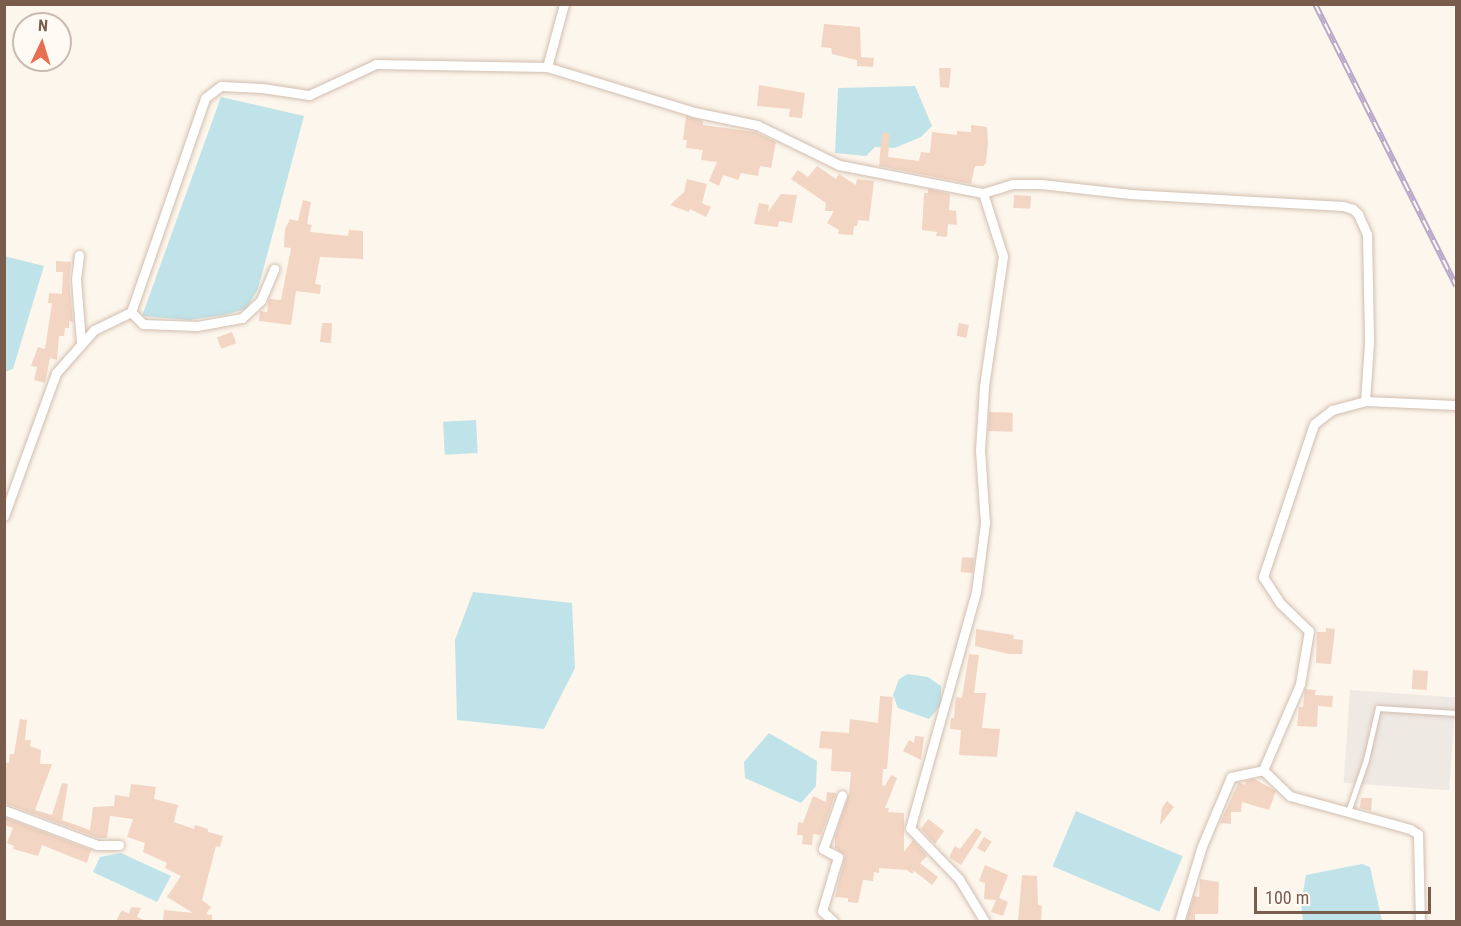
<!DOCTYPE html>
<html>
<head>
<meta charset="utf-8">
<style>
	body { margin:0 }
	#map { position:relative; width:1461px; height:926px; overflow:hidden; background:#fdf6ec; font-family:"Roboto Condensed",sans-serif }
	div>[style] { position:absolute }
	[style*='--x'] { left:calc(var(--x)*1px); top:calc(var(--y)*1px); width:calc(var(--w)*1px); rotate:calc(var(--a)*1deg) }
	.industrial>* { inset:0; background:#efe9e4; transform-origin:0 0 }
	.water>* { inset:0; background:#bfe3e8; transform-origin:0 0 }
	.building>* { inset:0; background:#f3d5c3; transform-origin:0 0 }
	.roads { filter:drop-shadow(0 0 2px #d1beb0) drop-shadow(0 0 2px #d1beb0) }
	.lane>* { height:4.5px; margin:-2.25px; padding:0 2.25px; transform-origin:2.25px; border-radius:2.25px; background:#fff }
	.street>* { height:9px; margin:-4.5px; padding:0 4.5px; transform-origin:4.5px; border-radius:4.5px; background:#fff }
	.rail>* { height:6px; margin-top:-3px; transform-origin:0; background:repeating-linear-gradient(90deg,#fffaf3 0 11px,#b9a8c9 0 22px); box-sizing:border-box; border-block:2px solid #b9a8c9 }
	span { translate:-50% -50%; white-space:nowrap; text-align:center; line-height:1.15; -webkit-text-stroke:4.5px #fffaf3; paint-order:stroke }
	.frame { position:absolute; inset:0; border:6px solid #7a5c4d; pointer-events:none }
	.north { position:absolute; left:12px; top:12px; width:60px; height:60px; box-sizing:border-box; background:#fffaf3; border:2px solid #cabbb1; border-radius:50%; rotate:4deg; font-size:16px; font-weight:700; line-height:24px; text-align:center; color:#7a5c4d }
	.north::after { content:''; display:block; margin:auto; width:21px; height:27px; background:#e76f51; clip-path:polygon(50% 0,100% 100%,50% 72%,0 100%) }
	.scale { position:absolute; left:1254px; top:887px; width:177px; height:27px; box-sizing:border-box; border:3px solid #7a5c4d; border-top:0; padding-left:8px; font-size:18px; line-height:21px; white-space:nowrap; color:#7a5c4d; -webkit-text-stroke:4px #fffaf3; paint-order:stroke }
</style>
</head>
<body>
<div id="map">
	<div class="industrial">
		<div style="left:1350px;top:690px;width:106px;height:93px;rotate:4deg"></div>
	</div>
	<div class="water">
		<div style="clip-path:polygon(915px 86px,932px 126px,921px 137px,895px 148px,875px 147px,866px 156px,835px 153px,838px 88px)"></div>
		<div style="clip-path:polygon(221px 97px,304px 116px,258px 289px,246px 309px,224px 315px,189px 320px,142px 316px)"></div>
		<div style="clip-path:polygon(4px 256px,44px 266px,13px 369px,5px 372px)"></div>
		<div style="left:476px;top:420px;width:33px;height:33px;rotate:87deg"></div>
		<div style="clip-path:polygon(473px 592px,572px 603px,575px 668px,544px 729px,457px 720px,455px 640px)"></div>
		<div style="clip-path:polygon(908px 674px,928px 677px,941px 686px,941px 705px,929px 719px,898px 708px,893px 695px,899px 679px)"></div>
		<div style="clip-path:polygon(769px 733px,817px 761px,816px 786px,801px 803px,745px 778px,744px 762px)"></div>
		<div style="left:1076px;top:811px;width:116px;height:60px;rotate:23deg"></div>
		<div style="clip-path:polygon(121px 853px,171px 876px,157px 902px,93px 872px,100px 857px)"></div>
		<div style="clip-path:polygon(1362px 864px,1370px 867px,1382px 921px,1303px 921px,1301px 903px,1306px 875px)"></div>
	</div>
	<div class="building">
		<div style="clip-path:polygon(824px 24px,860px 27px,861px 57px,874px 58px,873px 67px,857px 66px,857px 60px,832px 54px,831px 48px,821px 47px)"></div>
		<div style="clip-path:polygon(939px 68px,951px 68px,949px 88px,940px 87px)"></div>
		<div style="clip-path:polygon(759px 85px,805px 93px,802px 118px,789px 117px,790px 109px,757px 106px)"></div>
		<div style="clip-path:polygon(686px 116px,703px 121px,703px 125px,755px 132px,776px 142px,771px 168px,760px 166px,758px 176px,741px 173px,738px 180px,723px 175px,719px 186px,709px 181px,717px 162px,701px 160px,703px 150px,686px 148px,687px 140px,683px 140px)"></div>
		<div style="clip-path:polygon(971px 125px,987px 127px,988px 143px,986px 163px,983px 166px,975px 166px,971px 184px,879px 166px,882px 133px,890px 133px,888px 157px,919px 161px,921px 152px,930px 153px,932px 132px,957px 135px,957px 131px,971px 132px)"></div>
		<div style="clip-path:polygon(817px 166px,836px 179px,839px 174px,856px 185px,857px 179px,874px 181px,869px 221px,858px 220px,857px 226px,854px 226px,853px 235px,838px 234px,839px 230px,827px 223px,834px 211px,825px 211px,826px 203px,791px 179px,798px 170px,808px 177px)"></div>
		<div style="clip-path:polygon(687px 179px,707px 184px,702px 203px,711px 207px,706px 217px,690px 209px,689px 212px,670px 205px,684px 192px)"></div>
		<div style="clip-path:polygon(928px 189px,950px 194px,949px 210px,956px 211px,957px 225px,948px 224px,947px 237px,936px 236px,937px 232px,922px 230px,924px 193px,928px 193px)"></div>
		<div style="clip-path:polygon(781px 194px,797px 195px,792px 223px,779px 221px,778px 227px,754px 224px,759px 203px,769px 205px,768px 212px)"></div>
		<div style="left:1014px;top:195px;width:17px;height:13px;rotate:3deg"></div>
		<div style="clip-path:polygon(303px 200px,311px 202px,307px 224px,312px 225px,310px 232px,348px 236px,349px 230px,363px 231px,363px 259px,320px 257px,315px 284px,321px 285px,320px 294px,296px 291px,291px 325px,259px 321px,260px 311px,267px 312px,269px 299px,281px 300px,291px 248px,284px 247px,285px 229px,290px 219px,298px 221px)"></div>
		<div style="clip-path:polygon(56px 261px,71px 262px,69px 280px,73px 322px,69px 321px,69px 328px,65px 328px,64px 336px,59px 336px,57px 360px,50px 358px,45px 383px,34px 380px,37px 367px,31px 366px,38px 347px,45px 349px,52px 303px,48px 303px,49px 293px,62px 294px,63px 272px,56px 272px)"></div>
		<div style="clip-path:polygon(322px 323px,332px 323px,331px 343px,320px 342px)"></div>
		<div style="left:959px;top:323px;width:10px;height:13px;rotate:11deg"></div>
		<div style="left:232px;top:332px;width:12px;height:16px;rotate:70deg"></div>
		<div style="left:989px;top:412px;width:24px;height:19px;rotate:2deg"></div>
		<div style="left:962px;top:557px;width:12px;height:15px;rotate:5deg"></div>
		<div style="clip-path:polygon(1326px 628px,1335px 629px,1331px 664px,1316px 663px,1317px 632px,1326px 632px)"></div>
		<div style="clip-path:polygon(976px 629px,1014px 635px,1013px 639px,1023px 640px,1022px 654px,1009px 654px,975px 646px)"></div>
		<div style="clip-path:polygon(969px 654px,979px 655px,974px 693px,986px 693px,982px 728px,1000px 729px,997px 757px,959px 755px,961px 730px,950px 729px,951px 718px,954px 718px,956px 697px,962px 698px)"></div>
		<div style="left:1413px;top:670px;width:15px;height:19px;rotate:4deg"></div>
		<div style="clip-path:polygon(1305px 689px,1316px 690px,1315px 695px,1333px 696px,1332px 707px,1318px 706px,1317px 727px,1297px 726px,1299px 707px,1303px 707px)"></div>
		<div style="clip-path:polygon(880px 696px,893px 697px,887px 769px,883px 769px,882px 785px,885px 786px,891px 775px,897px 778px,885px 808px,889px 808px,888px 812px,904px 813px,904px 852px,913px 840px,927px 856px,920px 863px,938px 877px,932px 885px,914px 871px,912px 874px,907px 870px,879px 868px,879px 873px,874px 872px,873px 881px,863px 880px,858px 903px,848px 902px,848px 898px,835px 897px,845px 856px,835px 848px,835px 836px,849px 794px,851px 772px,831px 771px,832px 749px,819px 748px,821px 731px,849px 733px,850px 719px,878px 723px)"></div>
		<div style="clip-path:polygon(20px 719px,27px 720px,25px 740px,31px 740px,30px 746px,41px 750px,40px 764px,52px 764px,35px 810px,52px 815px,62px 783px,68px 784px,62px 820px,90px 830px,93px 807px,114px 806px,115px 795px,129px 797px,131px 784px,141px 785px,156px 787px,154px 799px,178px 805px,174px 822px,194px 829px,195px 825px,208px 829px,208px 832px,223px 836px,220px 847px,216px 846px,202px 900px,211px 907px,206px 914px,212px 915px,212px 921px,163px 921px,164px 910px,193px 913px,167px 897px,181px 876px,165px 868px,167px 863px,143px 852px,145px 843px,127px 837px,133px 819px,110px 816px,107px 838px,98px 838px,4px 803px,4px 762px,9px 763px,10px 754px,14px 754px)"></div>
		<div style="clip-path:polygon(915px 736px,924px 737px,921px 760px,903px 751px,909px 740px,914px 743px)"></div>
		<div style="clip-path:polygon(1254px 779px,1276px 791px,1269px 810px,1242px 802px,1241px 812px,1231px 812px,1231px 824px,1220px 823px,1239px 782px,1245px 785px,1246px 781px)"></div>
		<div style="clip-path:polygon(827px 792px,836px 793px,821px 835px,813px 834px,812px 845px,802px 844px,803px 835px,797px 835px,798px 822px,803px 823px,813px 796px,826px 802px)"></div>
		<div style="clip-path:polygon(1361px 798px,1372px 798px,1371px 811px,1360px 808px)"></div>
		<div style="clip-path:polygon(1167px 801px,1174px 807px,1160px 825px,1162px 808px)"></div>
		<div style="clip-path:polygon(4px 817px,91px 850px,87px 863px,42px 845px,38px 856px,13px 849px,14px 846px,7px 843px,13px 828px,4px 825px)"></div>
		<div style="clip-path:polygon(928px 819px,944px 831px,935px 844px,921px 829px)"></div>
		<div style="clip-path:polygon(976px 828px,982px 832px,961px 865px,950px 858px,950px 855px,955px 846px,960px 849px)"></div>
		<div style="left:984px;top:837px;width:9px;height:13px;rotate:32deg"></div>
		<div style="clip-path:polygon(985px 865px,1008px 875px,999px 898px,1008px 902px,1003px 916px,991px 912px,996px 900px,984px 899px,985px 883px,979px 881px)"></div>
		<div style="clip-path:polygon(1022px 875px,1037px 876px,1038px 905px,1042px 906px,1041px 921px,1018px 921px)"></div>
		<div style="clip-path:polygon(1200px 879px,1219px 882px,1218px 914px,1195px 914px,1195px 921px,1186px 921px,1194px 896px,1199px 897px)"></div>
		<div style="clip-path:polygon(131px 907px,141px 908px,137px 917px,146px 921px,116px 921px,122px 910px,129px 914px)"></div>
	</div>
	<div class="roads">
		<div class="lane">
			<div style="--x:1348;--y:812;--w:55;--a:-70.9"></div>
			<div style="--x:1366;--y:760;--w:53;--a:-77"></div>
			<div style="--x:1378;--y:708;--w:78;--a:3.7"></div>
		</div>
		<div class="street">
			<div style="--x:547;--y:67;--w:154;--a:17"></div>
			<div style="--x:694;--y:112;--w:64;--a:11.7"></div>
			<div style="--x:757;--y:125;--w:91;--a:26"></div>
			<div style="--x:839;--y:165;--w:147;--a:11"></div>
			<div style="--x:983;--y:193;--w:66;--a:72.4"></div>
			<div style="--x:1003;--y:256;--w:132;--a:98.3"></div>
			<div style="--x:984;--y:387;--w:63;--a:93.6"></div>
			<div style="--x:980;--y:450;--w:73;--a:86.1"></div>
			<div style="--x:985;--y:523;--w:70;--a:97.4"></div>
			<div style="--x:976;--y:592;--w:245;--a:105.6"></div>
			<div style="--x:910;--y:828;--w:71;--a:46.1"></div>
			<div style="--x:959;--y:879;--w:50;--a:58.8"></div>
			<div style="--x:983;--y:193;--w:31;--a:-17"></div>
			<div style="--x:1013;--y:184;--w:28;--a:0"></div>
			<div style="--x:1041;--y:184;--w:90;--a:6.4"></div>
			<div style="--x:1130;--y:194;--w:213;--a:3.2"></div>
			<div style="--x:1343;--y:206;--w:10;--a:17"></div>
			<div style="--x:1353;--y:209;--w:7;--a:45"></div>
			<div style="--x:1358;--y:214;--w:22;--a:66"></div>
			<div style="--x:1367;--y:234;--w:109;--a:88.9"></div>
			<div style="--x:1369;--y:343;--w:58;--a:93.9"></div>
			<div style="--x:1365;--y:401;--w:91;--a:2.5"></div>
			<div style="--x:79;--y:255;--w:24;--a:97"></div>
			<div style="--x:76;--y:279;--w:63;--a:85.5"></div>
			<div style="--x:131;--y:312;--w:17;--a:45"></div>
			<div style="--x:143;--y:324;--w:54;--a:2.1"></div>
			<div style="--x:197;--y:326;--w:46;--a:-10.1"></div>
			<div style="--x:242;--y:318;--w:26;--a:-43"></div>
			<div style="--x:261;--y:300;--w:34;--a:-67"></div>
			<div style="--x:4;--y:516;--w:152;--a:-70"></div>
			<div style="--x:56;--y:373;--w:57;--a:-48.5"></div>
			<div style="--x:94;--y:330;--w:41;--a:-25.9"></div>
			<div style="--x:131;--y:312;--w:226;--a:-70.9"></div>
			<div style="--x:205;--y:98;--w:20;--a:-37"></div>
			<div style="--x:221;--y:86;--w:41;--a:2.8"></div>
			<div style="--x:262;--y:88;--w:48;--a:8.5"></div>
			<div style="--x:309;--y:95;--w:74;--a:-24.8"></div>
			<div style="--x:376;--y:64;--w:171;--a:1"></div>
			<div style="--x:547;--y:67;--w:65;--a:-74.9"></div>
			<div style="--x:1263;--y:770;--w:37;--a:44"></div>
			<div style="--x:1290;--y:796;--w:124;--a:15.4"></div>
			<div style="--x:1410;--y:829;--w:9;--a:32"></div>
			<div style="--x:1418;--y:834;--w:88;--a:88.7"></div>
			<div style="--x:4;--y:810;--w:99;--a:20.6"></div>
			<div style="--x:97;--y:845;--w:22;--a:0"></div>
			<div style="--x:834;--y:922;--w:16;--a:-137"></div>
			<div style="--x:822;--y:911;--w:56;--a:-73.5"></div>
			<div style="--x:838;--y:857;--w:17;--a:-152"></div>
			<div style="--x:823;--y:849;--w:57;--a:-70.6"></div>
			<div style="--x:1179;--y:922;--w:79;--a:-73.2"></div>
			<div style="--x:1202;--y:846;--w:75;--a:-67.2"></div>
			<div style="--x:1231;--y:777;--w:33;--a:-12"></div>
			<div style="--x:1263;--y:770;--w:94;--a:-66.7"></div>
			<div style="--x:1300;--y:684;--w:54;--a:-80.4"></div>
			<div style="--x:1309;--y:631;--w:40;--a:-136"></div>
			<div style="--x:1280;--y:603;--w:31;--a:-123"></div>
			<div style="--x:1263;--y:577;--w:161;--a:-71.6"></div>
			<div style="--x:1314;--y:424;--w:23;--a:-38"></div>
			<div style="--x:1332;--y:410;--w:34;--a:-15"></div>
		</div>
	</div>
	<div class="rail">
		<div style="--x:1315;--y:4;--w:315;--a:63.4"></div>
	</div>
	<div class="frame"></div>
	<div class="north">N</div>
	<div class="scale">100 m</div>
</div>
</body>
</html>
